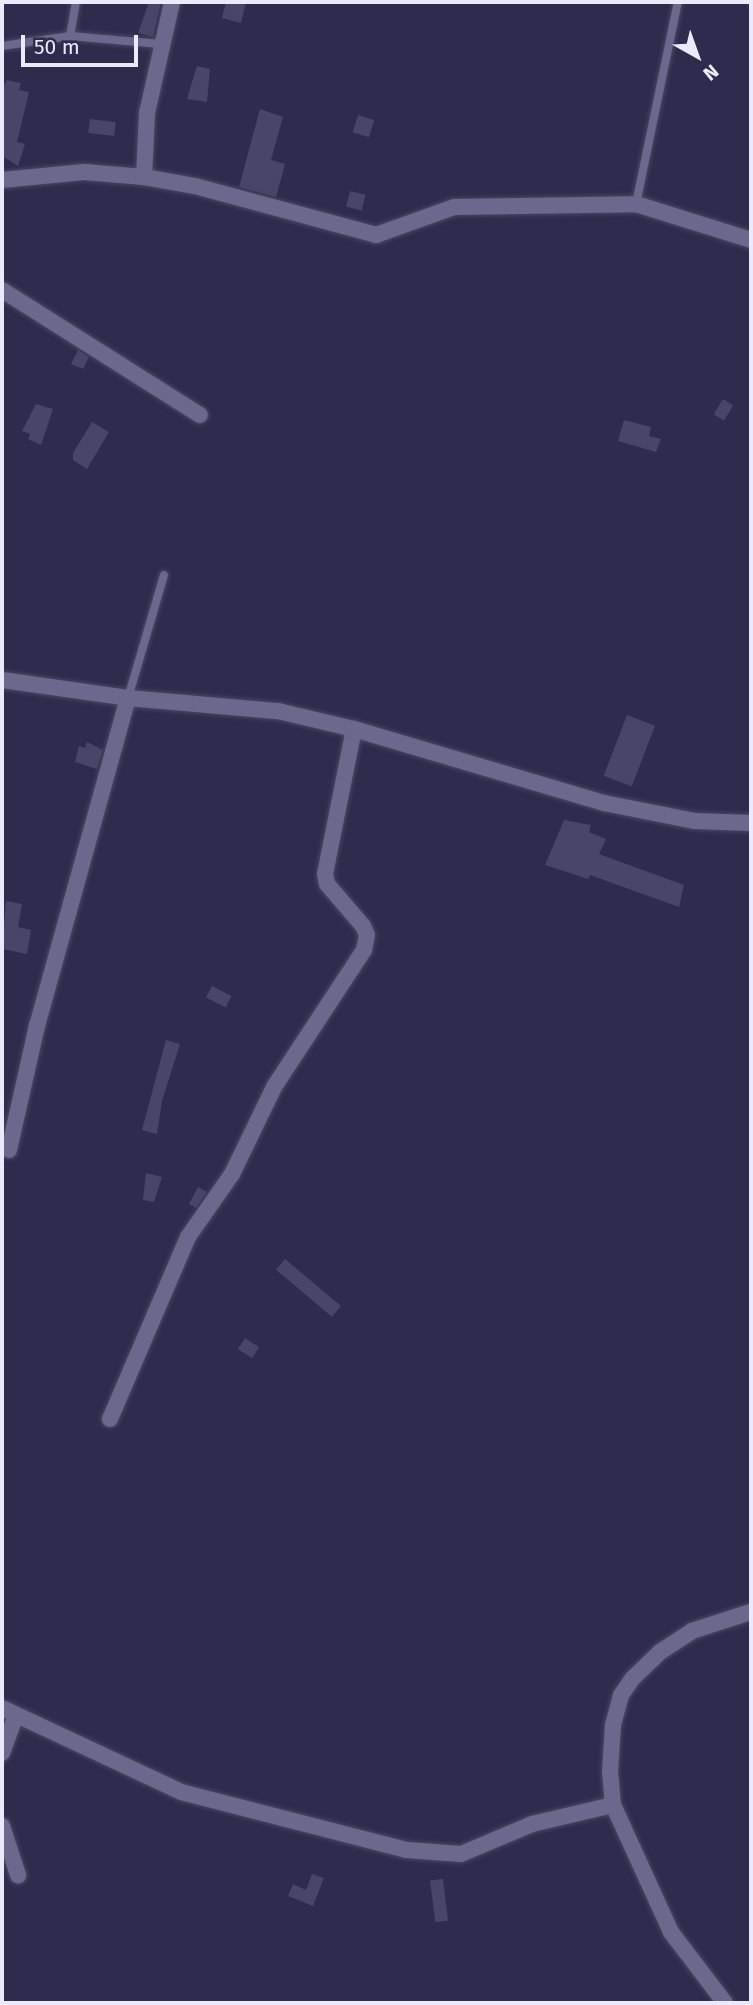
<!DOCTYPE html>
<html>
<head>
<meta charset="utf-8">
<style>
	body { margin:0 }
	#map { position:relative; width:753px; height:2005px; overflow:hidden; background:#2f2b4c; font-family:"Fira Sans",sans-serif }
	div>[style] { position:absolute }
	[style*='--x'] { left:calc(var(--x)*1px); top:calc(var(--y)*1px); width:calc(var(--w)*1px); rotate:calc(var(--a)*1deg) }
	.building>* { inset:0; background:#494568; transform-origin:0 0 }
	.roads { filter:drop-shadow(0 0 2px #4a4662) drop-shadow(0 0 2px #4a4662) }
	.service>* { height:8px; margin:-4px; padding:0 4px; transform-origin:4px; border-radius:4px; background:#6b688d }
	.minor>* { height:16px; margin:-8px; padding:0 8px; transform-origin:8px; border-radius:8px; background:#6b688d }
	span { translate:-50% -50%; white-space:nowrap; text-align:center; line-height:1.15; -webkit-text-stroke:5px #2f2b4c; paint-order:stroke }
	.frame { position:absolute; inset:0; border:4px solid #ebeafc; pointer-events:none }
	.north { position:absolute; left:662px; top:21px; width:70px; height:70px; -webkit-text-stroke:5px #2f2b4c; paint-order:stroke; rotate:140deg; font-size:19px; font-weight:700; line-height:28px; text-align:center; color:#ebeafc }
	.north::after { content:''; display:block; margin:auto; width:24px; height:32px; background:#ebeafc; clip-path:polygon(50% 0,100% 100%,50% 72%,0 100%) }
	.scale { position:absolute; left:21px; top:35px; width:117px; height:32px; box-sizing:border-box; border:4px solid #ebeafc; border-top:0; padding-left:9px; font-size:21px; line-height:24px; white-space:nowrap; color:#ebeafc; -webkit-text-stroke:5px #2f2b4c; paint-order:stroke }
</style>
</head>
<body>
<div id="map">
	<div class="building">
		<div style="clip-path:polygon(149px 2px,161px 2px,153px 37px,138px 33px)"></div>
		<div style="clip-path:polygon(226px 2px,246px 2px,241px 23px,222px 18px)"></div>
		<div style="clip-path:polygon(197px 66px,210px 69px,207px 102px,187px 99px)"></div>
		<div style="clip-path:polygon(7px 80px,21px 83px,19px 90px,29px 92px,17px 142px,25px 144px,18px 166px,2px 156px,2px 88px)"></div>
		<div style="clip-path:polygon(260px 109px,283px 117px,271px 160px,285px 164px,276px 197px,239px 187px)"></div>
		<div style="left:358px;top:115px;width:17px;height:18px;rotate:17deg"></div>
		<div style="left:90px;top:119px;width:26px;height:14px;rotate:7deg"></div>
		<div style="left:350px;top:191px;width:16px;height:16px;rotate:14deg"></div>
		<div style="clip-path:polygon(78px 350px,89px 357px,83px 369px,71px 364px)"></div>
		<div style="left:723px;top:399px;width:12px;height:18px;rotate:31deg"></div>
		<div style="clip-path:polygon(36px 404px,53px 409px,41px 445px,28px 439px,30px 434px,22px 431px)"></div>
		<div style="clip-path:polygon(624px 420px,651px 427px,649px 436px,661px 439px,656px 452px,618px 441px)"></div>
		<div style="clip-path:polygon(92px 422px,109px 432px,87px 469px,73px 460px,73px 453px)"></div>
		<div style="left:627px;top:715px;width:30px;height:65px;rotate:21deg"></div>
		<div style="clip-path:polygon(87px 742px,103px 750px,97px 769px,75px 762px,79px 746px,85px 748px)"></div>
		<div style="clip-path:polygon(564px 820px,591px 825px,589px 832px,606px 839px,599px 854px,684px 885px,679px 907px,590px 875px,588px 879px,545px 865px)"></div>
		<div style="clip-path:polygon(6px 901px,22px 904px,18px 927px,31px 930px,27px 954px,2px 949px)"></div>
		<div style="left:212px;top:986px;width:22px;height:13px;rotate:27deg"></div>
		<div style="clip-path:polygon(166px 1040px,180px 1044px,162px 1101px,157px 1134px,142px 1130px)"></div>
		<div style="clip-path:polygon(146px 1173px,162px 1177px,154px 1202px,143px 1200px)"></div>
		<div style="clip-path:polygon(198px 1187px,207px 1192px,196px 1208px,189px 1204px)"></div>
		<div style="left:285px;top:1259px;width:73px;height:14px;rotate:40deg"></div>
		<div style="left:245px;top:1338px;width:17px;height:13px;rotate:33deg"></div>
		<div style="clip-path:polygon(312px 1874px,324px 1878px,313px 1906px,288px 1896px,293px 1884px,306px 1890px)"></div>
		<div style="left:443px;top:1879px;width:42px;height:13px;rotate:83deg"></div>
	</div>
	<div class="roads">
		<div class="service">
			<div style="--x:70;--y:36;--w:35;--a:-80"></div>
			<div style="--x:2;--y:46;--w:69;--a:-8.4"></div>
			<div style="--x:70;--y:36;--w:91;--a:5"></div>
			<div style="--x:636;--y:204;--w:206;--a:-78.3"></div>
			<div style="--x:128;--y:698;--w:128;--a:-73.7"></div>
		</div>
		<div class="minor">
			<div style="--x:144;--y:177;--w:64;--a:-87.3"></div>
			<div style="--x:147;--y:113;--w:114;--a:-77.3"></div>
			<div style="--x:2;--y:180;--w:82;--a:-5.6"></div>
			<div style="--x:84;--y:172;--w:60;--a:4.8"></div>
			<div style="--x:144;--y:177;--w:52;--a:10"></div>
			<div style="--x:195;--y:186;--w:188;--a:15.1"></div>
			<div style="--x:376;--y:235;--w:83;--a:-19.7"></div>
			<div style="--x:454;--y:207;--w:182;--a:-0.9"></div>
			<div style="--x:636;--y:204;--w:121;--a:17.4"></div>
			<div style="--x:2;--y:290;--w:234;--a:32.3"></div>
			<div style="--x:2;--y:680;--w:127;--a:8.1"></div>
			<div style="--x:128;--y:698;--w:151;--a:5"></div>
			<div style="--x:278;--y:711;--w:78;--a:13.3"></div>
			<div style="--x:354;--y:729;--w:261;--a:16.5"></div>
			<div style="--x:604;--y:803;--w:93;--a:11.2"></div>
			<div style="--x:695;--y:821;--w:56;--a:2"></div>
			<div style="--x:9;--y:1150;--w:127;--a:-77.3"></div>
			<div style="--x:37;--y:1026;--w:340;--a:-74.5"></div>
			<div style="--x:110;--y:1419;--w:198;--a:-66.8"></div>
			<div style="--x:188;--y:1237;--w:77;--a:-55.1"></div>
			<div style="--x:232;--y:1174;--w:97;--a:-64.2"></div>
			<div style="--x:274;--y:1087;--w:164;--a:-56.7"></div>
			<div style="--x:364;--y:950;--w:15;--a:-79"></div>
			<div style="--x:367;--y:935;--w:10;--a:-114"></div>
			<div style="--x:363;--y:926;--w:55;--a:-130.6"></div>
			<div style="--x:327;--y:884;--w:10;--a:-101"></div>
			<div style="--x:325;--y:874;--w:148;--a:-78.7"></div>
			<div style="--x:2;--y:1708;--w:198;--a:25.1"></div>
			<div style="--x:181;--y:1792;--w:233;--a:14.4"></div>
			<div style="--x:407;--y:1850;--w:54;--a:4.2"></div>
			<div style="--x:461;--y:1854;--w:77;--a:-22.9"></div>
			<div style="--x:532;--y:1824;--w:83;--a:-13.2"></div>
			<div style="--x:2;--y:1753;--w:40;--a:-69.8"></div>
			<div style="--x:2;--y:1826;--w:52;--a:71.9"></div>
			<div style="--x:725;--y:2003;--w:89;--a:-127.3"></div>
			<div style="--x:671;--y:1932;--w:140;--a:-114.5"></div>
			<div style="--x:613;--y:1805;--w:33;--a:-95"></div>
			<div style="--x:610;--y:1772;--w:47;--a:-86.3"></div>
			<div style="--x:613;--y:1725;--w:31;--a:-75"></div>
			<div style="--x:621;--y:1695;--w:19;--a:-55"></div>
			<div style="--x:632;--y:1679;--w:39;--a:-44"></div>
			<div style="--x:660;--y:1652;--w:38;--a:-33"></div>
			<div style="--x:692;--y:1631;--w:62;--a:-17.9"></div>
		</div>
	</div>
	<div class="frame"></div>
	<div class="north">N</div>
	<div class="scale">50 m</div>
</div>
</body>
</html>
